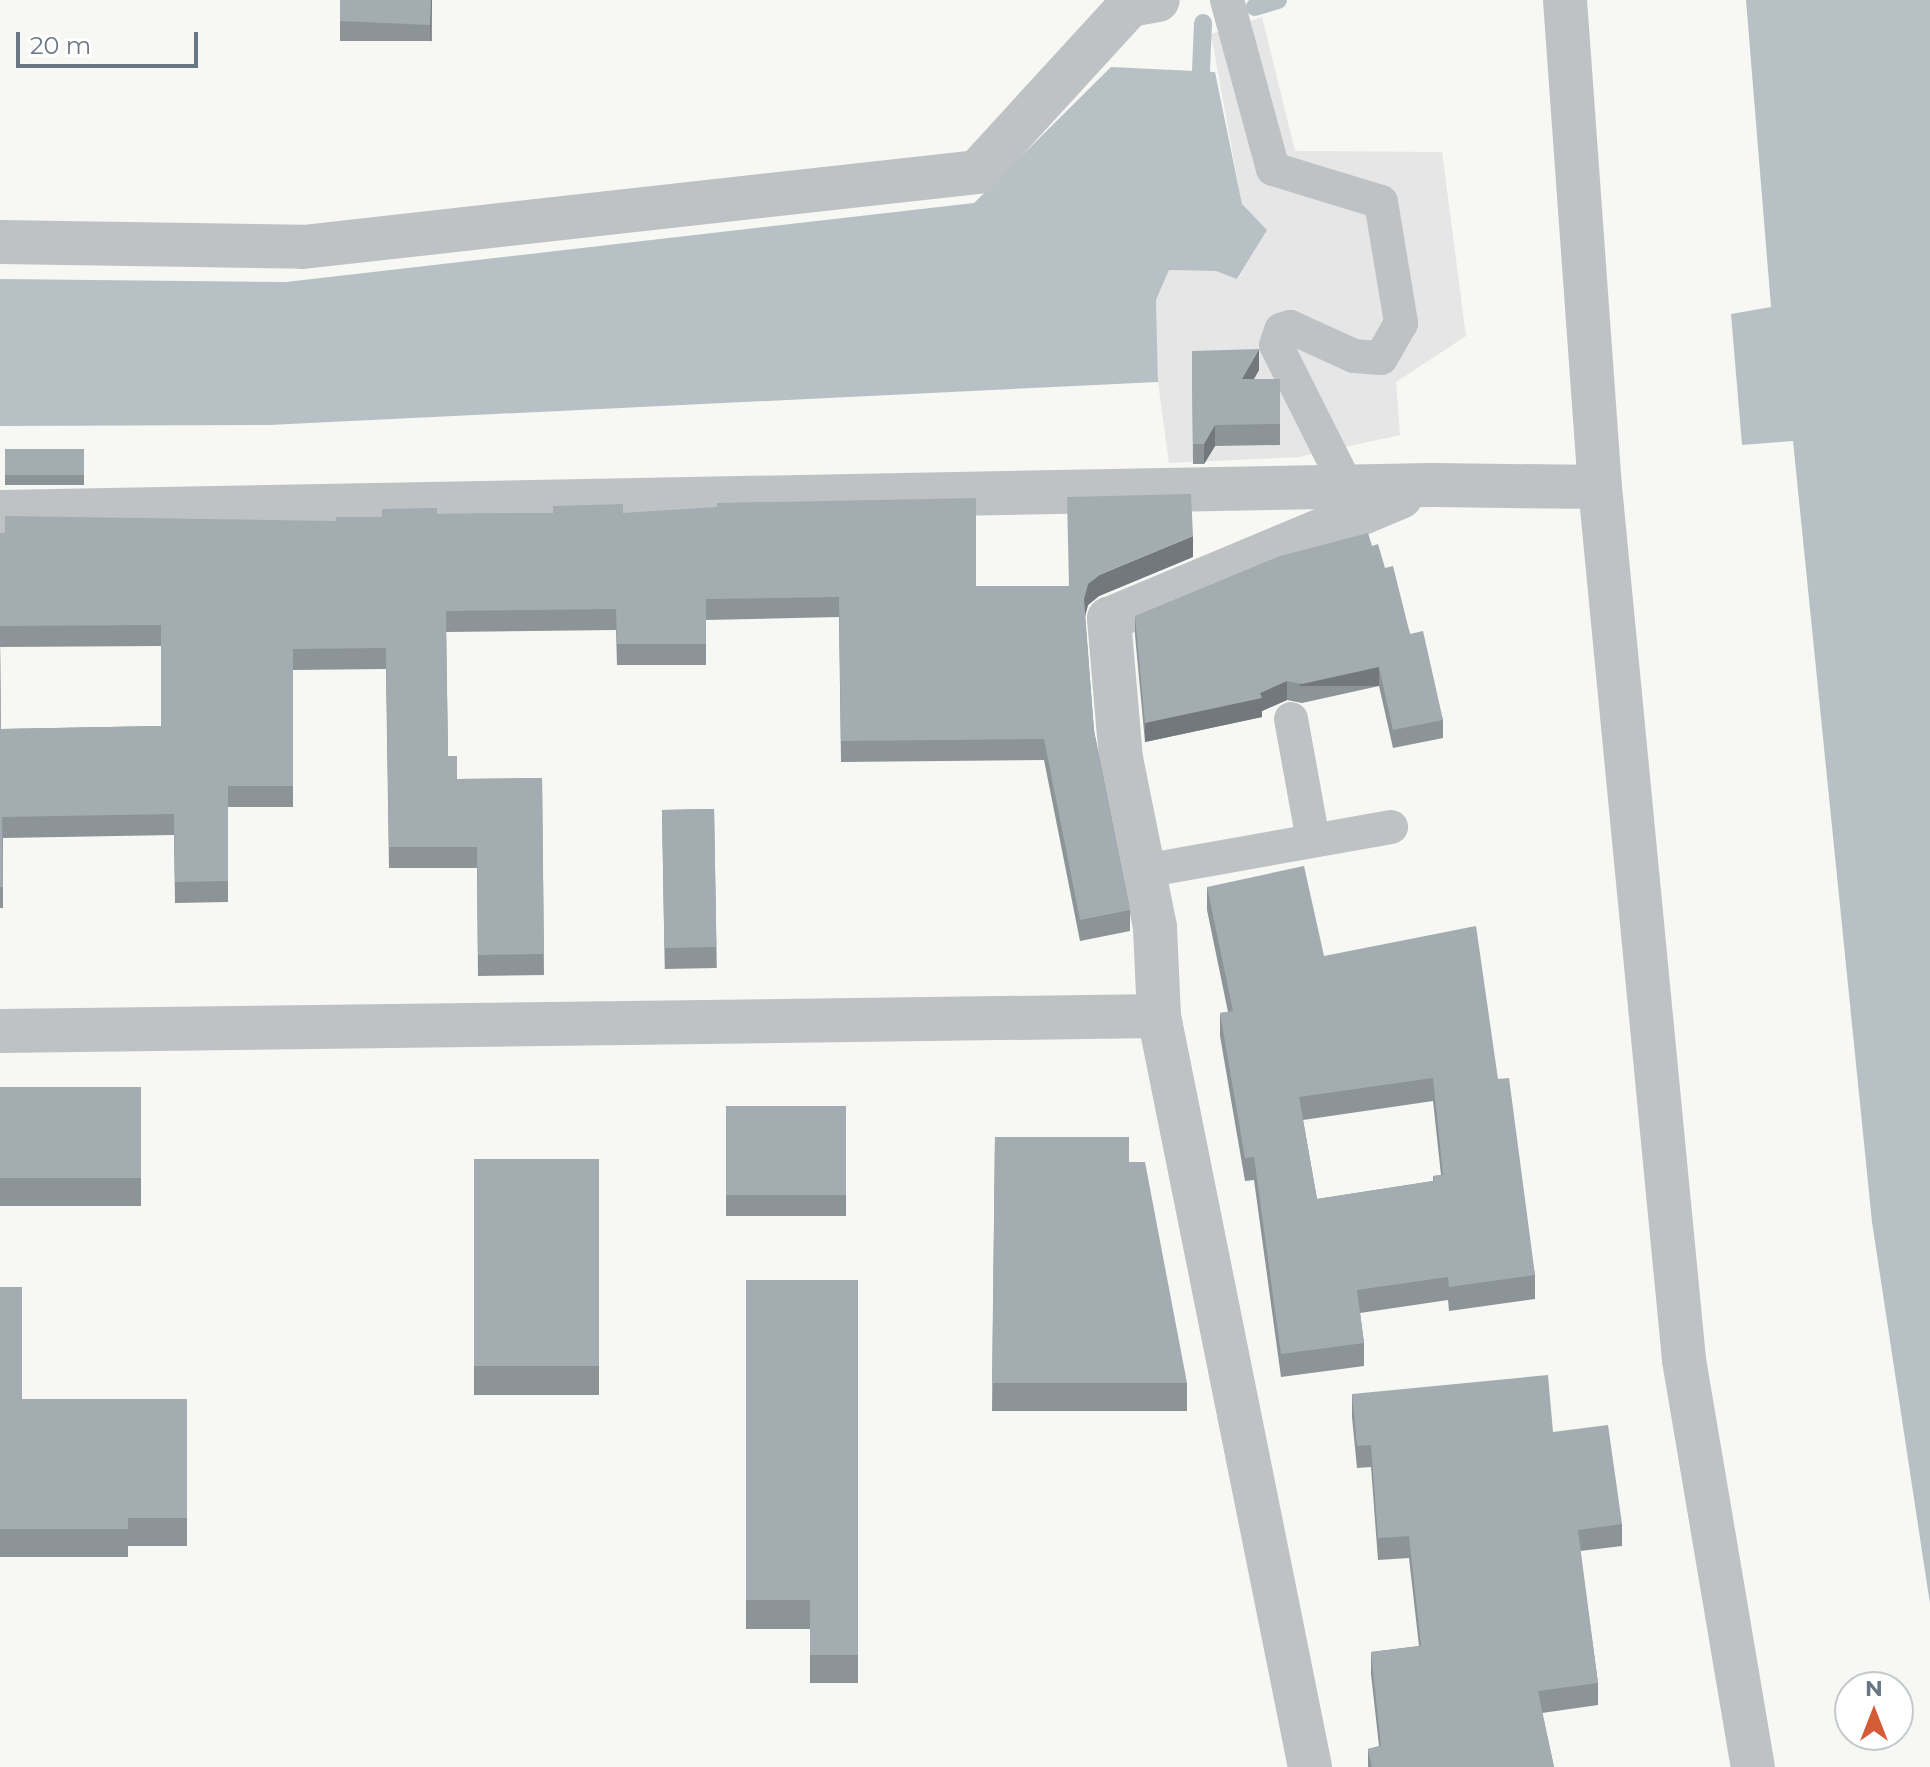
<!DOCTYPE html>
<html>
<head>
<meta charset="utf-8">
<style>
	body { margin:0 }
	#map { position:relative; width:1930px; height:1767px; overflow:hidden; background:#f7f7f4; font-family:Montserrat,sans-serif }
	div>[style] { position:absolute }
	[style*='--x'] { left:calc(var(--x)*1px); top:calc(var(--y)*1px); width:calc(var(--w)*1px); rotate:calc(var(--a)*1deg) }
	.built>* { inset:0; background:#e5e6e5 }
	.water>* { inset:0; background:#b7c1c5 }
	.stream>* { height:18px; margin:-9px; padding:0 9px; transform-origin:9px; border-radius:9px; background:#b7c1c5 }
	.service>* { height:34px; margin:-17px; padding:0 17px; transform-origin:17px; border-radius:17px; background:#bec2c5 }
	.minor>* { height:44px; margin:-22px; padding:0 22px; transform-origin:22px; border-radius:22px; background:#bec2c5 }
	.wall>* { inset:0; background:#8c9498; transform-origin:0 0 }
	.shaded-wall>* { inset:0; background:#72787c; transform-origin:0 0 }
	.building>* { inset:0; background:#a3acb1; transform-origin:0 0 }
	span { translate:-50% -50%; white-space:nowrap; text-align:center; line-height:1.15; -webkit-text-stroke:8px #fff; paint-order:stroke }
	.north { position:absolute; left:1834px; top:1671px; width:80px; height:80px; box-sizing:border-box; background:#fff; border:2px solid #c3c9cd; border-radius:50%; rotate:0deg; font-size:22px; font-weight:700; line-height:32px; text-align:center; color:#687783 }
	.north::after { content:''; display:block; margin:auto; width:28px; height:36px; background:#d55a36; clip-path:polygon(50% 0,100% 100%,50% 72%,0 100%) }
	.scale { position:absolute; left:16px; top:32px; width:182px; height:36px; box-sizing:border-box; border:4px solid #687783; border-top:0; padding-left:10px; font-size:24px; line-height:28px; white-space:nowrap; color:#687783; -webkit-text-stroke:6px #fff; paint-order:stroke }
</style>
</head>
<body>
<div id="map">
	<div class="built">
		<div style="clip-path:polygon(1262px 17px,1295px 151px,1442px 152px,1466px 336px,1396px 382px,1400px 435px,1299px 457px,1169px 463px,1158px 382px,1156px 300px,1169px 270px,1216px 271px,1238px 279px,1266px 230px,1242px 205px,1211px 34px)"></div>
	</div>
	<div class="water">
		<div style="clip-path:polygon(1746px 0,1930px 0,1930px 1604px,1872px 1222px,1793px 441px,1742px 445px,1731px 314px,1771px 307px)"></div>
		<div style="clip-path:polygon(1111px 67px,1215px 72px,1242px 204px,1267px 230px,1237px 279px,1216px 271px,1169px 270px,1156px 300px,1158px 382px,269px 425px,0 426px,0 279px,286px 282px,974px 203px)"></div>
	</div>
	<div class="stream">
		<div style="--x:1255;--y:7;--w:24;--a:-17"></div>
		<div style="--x:1200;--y:93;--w:70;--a:-87.5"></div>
	</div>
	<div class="service">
		<div style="--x:1227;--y:0;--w:175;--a:74.8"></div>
		<div style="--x:1273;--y:169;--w:113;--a:17"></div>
		<div style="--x:1381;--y:202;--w:123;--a:80.6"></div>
		<div style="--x:1401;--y:323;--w:40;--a:119.7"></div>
		<div style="--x:1381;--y:358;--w:27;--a:-176"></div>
		<div style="--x:1354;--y:356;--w:70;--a:-155.6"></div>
		<div style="--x:1290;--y:327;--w:9;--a:162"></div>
		<div style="--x:1281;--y:330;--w:16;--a:108"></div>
		<div style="--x:1276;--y:345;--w:159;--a:63.4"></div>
		<div style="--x:1291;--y:719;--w:123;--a:79.7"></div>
		<div style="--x:1144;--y:871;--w:251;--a:-10.1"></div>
	</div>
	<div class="minor">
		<div style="--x:1565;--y:0;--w:488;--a:85.9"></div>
		<div style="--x:1600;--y:487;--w:877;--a:84.5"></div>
		<div style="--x:1684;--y:1360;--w:413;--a:80.4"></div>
		<div style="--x:0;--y:242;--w:303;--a:0.9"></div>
		<div style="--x:303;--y:247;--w:678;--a:-6.35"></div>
		<div style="--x:977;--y:172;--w:226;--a:-47.5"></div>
		<div style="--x:1130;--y:5;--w:28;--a:-10"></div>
		<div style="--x:0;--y:512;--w:1432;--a:-1.08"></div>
		<div style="--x:1432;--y:485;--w:168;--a:0.7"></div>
		<div style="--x:0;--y:1031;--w:1159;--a:-0.74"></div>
		<div style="--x:1310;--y:1767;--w:766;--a:-101.37"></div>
		<div style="--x:1159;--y:1016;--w:89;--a:-92.6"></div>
		<div style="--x:1155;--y:927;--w:171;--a:-101.4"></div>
		<div style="--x:1121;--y:759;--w:141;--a:-94.9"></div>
		<div style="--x:1109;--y:619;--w:316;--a:-22.7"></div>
	</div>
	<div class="wall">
		<div style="left:340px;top:0;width:92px;height:41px"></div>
		<div style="clip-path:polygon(1192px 351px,1259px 370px,1254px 379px,1280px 379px,1280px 445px,1215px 446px,1204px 464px,1193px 464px)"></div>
		<div style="left:84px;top:449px;width:36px;height:79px;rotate:90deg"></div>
		<div style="clip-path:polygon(evenodd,623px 513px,976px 586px,1068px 586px,1193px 557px,1099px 596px,1088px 605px,1085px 616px,1094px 731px,1130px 910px,1130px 931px,1080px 941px,1044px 760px,841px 762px,839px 617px,706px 620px,706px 665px,617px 665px,616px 630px,446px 632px,448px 756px,457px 779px,542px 778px,544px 975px,478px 976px,477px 868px,389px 868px,386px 669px,293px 670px,293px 807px,228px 807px,228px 902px,175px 903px,174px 835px,3px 838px,3px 908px,0 908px,0 533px,336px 521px,382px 517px,437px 514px,623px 513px,161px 646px,161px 726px,1px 729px,0 647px,161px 646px)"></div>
		<div style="clip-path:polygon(1385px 568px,1443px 720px,1443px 738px,1393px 748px,1379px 686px,1302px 703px,1287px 700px,1262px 711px,1262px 717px,1145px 742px,1135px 635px,1135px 616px)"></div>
		<div style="left:714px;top:809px;width:159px;height:52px;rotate:89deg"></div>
		<div style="clip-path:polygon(evenodd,1207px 887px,1324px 956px,1498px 1079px,1535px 1275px,1535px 1299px,1449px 1311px,1448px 1300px,1360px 1313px,1364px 1343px,1364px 1366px,1281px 1377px,1254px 1180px,1245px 1181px,1220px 1036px,1220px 1013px,1228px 1012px,1207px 910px,1207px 887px,1433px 1101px,1441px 1175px,1433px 1176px,1433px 1181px,1317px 1199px,1303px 1120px,1433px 1101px)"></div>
		<div style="left:0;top:1087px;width:141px;height:119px"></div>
		<div style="left:726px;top:1106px;width:120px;height:110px"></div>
		<div style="clip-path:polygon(995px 1137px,1187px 1383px,1187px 1411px,992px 1411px)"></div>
		<div style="left:474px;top:1159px;width:125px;height:236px"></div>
		<div style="clip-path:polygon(746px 1280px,858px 1280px,858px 1683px,810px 1683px,810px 1629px,746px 1629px)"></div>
		<div style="clip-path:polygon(0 1287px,22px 1399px,187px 1399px,187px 1546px,128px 1546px,128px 1557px,0 1557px)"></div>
		<div style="clip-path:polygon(1352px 1394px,1553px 1432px,1622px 1524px,1622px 1546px,1580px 1551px,1598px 1683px,1598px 1705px,1542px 1713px,1554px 1767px,1368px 1767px,1368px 1749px,1379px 1746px,1371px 1674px,1371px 1652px,1419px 1646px,1409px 1558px,1378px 1560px,1371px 1467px,1357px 1468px,1352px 1417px)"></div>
	</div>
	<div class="shaded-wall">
		<div style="clip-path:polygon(431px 0,432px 0,430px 45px,430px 25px)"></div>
		<div style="clip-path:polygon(1259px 349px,1259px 370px,1242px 399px,1242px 379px)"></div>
		<div style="clip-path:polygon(1215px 425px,1215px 446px,1204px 464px,1204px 444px)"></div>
		<div style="clip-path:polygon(1193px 536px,1193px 557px,1099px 596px,1088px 605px,1084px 620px,1084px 599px,1088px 584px,1099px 575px)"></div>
		<div style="left:1379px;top:667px;width:19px;height:79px;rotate:90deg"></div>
		<div style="clip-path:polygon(1287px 681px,1287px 700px,1262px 711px,1262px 717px,1145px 742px,1145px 723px,1260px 693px)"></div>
	</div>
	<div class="building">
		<div style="clip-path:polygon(340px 0,431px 0,430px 25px,340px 21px)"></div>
		<div style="clip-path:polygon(1259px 349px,1242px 379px,1280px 379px,1280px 424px,1215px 425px,1204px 444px,1193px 444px,1192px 351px)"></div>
		<div style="left:84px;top:449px;width:26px;height:79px;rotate:90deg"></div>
		<div style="clip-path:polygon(evenodd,1191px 494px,1193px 536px,1099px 575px,1088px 584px,1084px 599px,1094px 731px,1130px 910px,1080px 920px,1044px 739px,841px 741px,839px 597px,706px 599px,706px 644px,617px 644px,616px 609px,446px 611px,448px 756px,457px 756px,457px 779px,542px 778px,544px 954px,478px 955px,477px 847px,389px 847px,386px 648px,293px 649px,293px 786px,228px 786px,228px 881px,175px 882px,174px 814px,2px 817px,3px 887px,0 887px,0 533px,5px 533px,5px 516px,336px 521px,336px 517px,382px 517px,382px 509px,437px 508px,437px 514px,553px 513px,553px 506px,623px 504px,623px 513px,717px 507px,717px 503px,976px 498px,976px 586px,1069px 586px,1067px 497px,1191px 494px,161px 625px,161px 726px,1px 729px,0 626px,161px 625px)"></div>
		<div style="clip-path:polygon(1368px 533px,1372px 546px,1378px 544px,1385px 568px,1393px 566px,1410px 634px,1423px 631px,1443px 720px,1393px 730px,1379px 667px,1302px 684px,1287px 681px,1260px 693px,1262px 698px,1145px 723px,1135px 616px,1280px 556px)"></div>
		<div style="left:714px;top:809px;width:138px;height:52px;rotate:89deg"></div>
		<div style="clip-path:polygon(evenodd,1304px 866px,1324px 956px,1476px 926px,1498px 1079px,1509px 1078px,1535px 1275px,1449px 1287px,1448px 1277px,1357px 1290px,1364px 1343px,1281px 1354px,1254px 1157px,1245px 1158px,1220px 1013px,1233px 1011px,1207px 887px,1304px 866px,1433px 1078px,1443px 1175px,1433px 1176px,1434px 1181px,1317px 1199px,1299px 1097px,1433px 1078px)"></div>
		<div style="left:0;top:1087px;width:141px;height:91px"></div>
		<div style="left:726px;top:1106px;width:120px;height:89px"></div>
		<div style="clip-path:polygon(995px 1137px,1129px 1137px,1129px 1162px,1145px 1162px,1187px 1383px,992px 1383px)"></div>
		<div style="left:474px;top:1159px;width:125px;height:207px"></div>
		<div style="clip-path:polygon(746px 1280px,858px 1280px,858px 1655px,810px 1655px,810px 1600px,746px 1600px)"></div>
		<div style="clip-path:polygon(0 1287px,22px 1287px,22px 1399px,187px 1399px,187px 1518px,128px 1518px,128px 1529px,0 1529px)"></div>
		<div style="clip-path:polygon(1548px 1375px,1553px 1432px,1608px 1425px,1622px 1524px,1578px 1530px,1598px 1683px,1538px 1691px,1554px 1767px,1372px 1767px,1368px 1749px,1381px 1746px,1371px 1652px,1421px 1646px,1409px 1536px,1378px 1538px,1371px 1445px,1357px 1446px,1352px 1394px)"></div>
	</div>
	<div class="north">N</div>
	<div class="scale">20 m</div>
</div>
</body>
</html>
